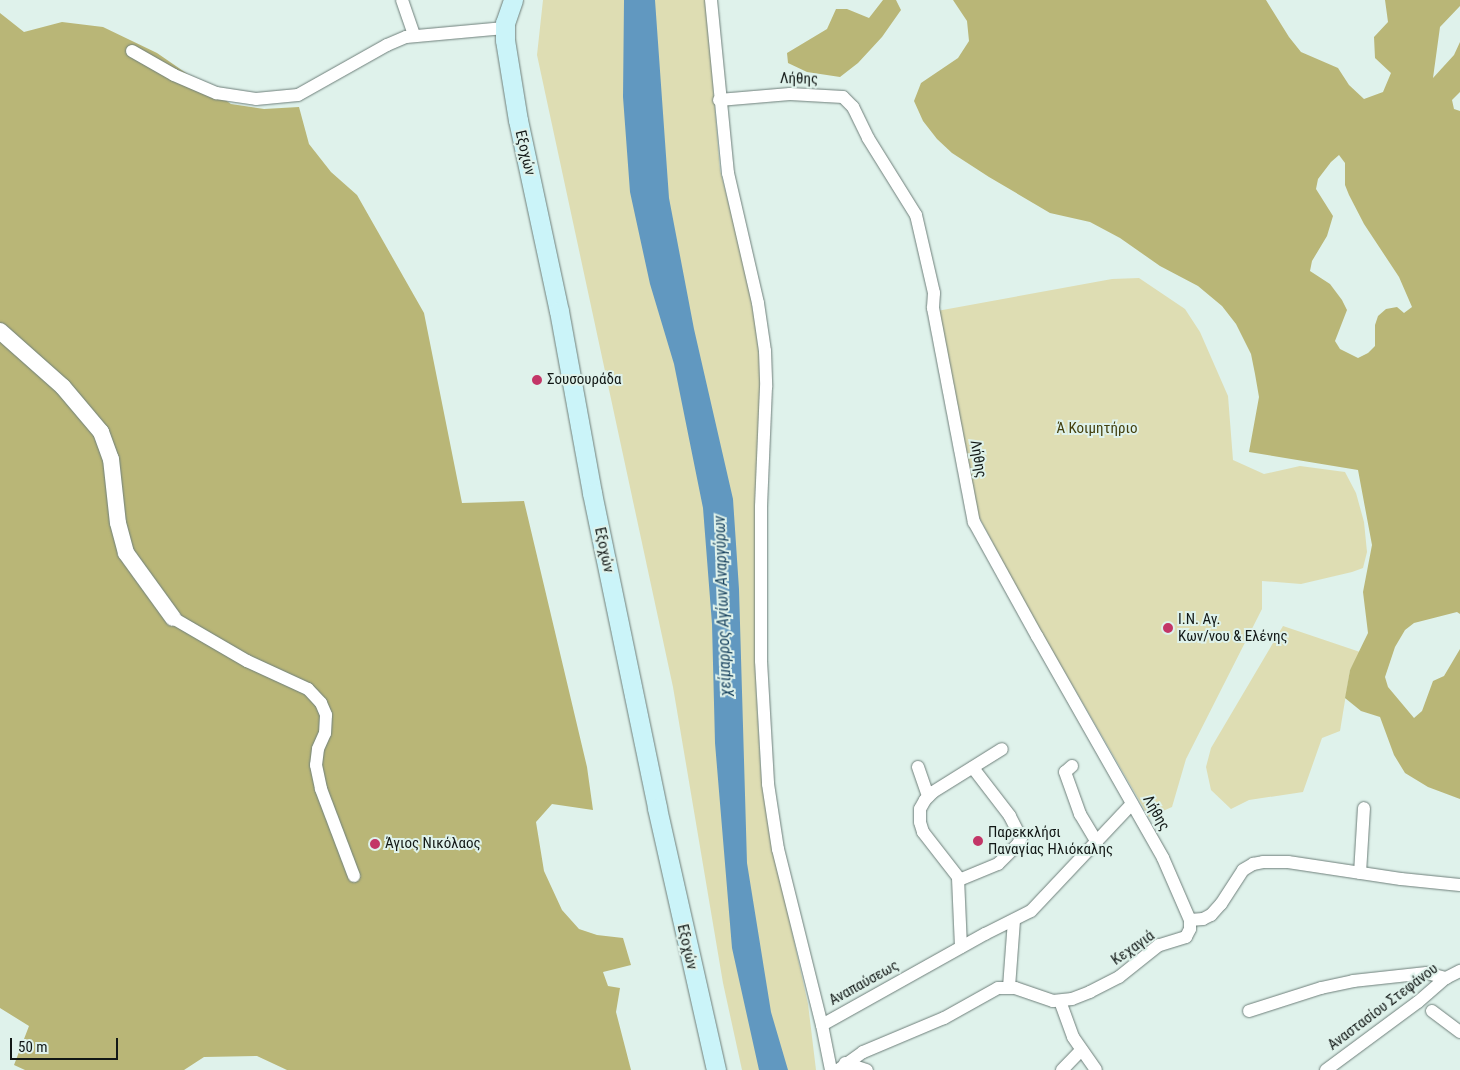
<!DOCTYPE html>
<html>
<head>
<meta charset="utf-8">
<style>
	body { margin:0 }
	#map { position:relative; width:1460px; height:1070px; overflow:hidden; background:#dff2eb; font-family:"Roboto Condensed",sans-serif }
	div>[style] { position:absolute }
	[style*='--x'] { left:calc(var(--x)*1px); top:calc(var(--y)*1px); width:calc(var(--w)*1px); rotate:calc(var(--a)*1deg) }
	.green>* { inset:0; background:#deddb3 }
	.forest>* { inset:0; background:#b9b677 }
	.water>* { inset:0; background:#6198c0 }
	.roads { filter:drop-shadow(0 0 1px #6e7f7a) drop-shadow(0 0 1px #6e7f7a) }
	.minor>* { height:12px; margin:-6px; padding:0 6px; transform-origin:6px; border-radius:6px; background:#fff }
	.tertiary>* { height:16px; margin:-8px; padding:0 8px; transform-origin:8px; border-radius:8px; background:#fff }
	.secondary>* { height:19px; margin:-9.5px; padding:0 9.5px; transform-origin:9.5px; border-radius:9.5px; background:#cbf4f9 }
	.dots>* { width:14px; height:14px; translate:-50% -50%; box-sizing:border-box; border:2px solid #dff2eb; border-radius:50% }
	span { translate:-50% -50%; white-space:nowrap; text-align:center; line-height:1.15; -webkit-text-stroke:4px #dff2eb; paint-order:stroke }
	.street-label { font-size:15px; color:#121816 }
	.poi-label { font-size:15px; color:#121816 }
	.left { translate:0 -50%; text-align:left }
	.park-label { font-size:15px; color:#43400e }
	.water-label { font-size:16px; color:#16405d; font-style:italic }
	.scale { position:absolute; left:10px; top:1038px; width:108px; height:22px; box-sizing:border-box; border:2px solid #121816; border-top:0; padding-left:6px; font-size:15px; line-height:18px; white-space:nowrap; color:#121816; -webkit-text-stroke:4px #dff2eb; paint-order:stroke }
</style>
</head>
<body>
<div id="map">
	<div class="green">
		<div style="clip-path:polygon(543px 0,706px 0,720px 170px,744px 262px,755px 322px,760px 362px,761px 394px,755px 507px,756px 684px,761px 774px,775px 855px,808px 1004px,816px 1070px,742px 1070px,723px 983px,673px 687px,537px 55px)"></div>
		<div style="clip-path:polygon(1139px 278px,1185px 309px,1200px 332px,1228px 396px,1233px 460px,1264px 474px,1300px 466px,1345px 472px,1356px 493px,1364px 522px,1367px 552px,1363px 568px,1352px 572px,1301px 584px,1262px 581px,1262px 609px,1186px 759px,1172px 807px,1149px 817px,1023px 600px,978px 515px,937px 311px,1112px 279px)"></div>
		<div style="clip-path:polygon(1283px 626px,1360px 652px,1350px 670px,1340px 731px,1322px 738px,1303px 792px,1249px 800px,1231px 809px,1211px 790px,1206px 767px,1211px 748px)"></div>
	</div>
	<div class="forest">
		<div style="clip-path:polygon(883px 0,896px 0,901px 10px,882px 37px,858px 63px,840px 77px,807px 72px,788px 63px,787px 53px,827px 29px,836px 9px,847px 9px,869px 18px)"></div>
		<div style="clip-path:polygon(evenodd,953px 0,1266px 0,1289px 37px,1301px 52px,1338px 68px,1349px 85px,1364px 99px,1383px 92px,1391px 73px,1375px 58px,1374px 37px,1388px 22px,1385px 0,1460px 0,1460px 6px,1440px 27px,1433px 78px,1454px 55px,1460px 42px,1460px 92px,1452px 100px,1454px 109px,1460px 111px,1460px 614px,1457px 612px,1414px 623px,1405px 630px,1395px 647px,1385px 677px,1388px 687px,1414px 718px,1422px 711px,1433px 681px,1444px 676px,1460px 649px,1460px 799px,1428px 787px,1405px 773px,1394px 755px,1380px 717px,1361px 711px,1345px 698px,1350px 670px,1368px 633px,1363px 592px,1372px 545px,1358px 470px,1249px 452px,1259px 397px,1255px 374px,1251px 354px,1236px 324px,1222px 306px,1198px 286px,1160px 266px,1120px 238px,1090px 222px,1050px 213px,989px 177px,952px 153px,937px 139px,923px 121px,914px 101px,921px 83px,958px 58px,969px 41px,967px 21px,953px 0,1339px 155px,1345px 163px,1345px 185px,1349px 195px,1364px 224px,1399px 277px,1412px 307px,1404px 313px,1397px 307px,1386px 309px,1378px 316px,1375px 325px,1375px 346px,1368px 353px,1358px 358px,1340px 349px,1335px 341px,1347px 310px,1342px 300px,1330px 284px,1310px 271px,1312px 261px,1327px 236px,1333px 216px,1316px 189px,1318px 179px,1331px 162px,1339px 155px)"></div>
		<div style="clip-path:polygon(0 13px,24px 32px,62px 22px,103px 27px,157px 53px,231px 104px,264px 109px,299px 107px,309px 144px,331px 172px,357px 195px,424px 313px,462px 503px,524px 501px,587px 767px,593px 810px,552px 804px,536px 822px,544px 871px,562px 910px,579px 929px,597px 935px,623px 938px,631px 965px,603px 972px,608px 986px,620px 988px,616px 1012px,631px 1070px,287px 1070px,257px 1056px,204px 1057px,184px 1070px,25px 1070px,14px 1065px,29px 1026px,0 1008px)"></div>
	</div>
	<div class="water">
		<div style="clip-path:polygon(624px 0,655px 0,669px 198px,694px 329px,733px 499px,739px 589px,747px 863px,771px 1012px,788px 1070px,759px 1070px,732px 948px,715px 743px,712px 624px,703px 508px,674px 364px,650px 284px,630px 192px,623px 97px)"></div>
	</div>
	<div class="roads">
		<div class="minor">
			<div style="--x:402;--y:0;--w:37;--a:71"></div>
			<div style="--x:711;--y:0;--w:174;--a:84.4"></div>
			<div style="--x:728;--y:173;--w:133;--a:77"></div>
			<div style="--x:758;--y:303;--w:49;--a:81.7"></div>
			<div style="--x:765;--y:351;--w:36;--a:88"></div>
			<div style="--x:766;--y:387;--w:120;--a:92.4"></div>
			<div style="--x:761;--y:507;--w:154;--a:90"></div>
			<div style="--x:761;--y:661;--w:123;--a:86.7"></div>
			<div style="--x:768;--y:784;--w:66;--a:81.3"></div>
			<div style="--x:778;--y:849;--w:181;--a:76"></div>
			<div style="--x:822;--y:1025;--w:46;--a:78.7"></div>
			<div style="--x:132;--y:51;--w:48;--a:29.7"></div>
			<div style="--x:174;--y:75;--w:46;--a:23.2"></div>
			<div style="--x:216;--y:93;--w:40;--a:8.5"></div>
			<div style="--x:256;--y:99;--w:42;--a:-5.4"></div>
			<div style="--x:298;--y:95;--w:102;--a:-29.3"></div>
			<div style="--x:387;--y:45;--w:21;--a:-23"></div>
			<div style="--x:406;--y:37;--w:99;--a:-5.2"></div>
			<div style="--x:719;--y:100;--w:71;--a:-4.8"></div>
			<div style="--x:790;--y:94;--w:53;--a:3.2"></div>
			<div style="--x:843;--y:97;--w:14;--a:45"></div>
			<div style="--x:853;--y:107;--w:34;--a:64"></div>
			<div style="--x:868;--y:138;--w:91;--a:58.1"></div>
			<div style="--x:916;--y:215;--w:80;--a:77"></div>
			<div style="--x:934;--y:293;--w:15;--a:94"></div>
			<div style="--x:933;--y:308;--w:218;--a:79.2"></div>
			<div style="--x:974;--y:522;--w:130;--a:61.1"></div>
			<div style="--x:1037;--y:636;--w:255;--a:60.4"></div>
			<div style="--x:1163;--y:858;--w:68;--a:66.5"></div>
			<div style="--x:1190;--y:920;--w:9;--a:90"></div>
			<div style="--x:1190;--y:929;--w:9;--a:117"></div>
			<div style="--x:1186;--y:937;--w:28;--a:163"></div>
			<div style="--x:1159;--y:945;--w:51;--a:141.3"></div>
			<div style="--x:1119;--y:977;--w:33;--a:153"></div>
			<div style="--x:1090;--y:992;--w:19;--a:159"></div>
			<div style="--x:1072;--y:999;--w:19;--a:174"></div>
			<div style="--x:1053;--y:1001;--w:40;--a:-161.1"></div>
			<div style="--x:1015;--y:988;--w:17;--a:180"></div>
			<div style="--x:998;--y:988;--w:62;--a:150.9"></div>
			<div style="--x:944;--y:1018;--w:88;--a:157.2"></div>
			<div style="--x:863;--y:1052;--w:31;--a:144"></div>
			<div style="--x:173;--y:618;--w:86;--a:30.2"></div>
			<div style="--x:247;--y:661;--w:67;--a:24.7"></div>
			<div style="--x:308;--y:689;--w:19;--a:47"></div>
			<div style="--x:321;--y:703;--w:13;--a:67"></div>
			<div style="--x:326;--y:715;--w:18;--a:93"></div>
			<div style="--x:325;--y:733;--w:17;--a:114"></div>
			<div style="--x:318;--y:749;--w:16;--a:97"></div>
			<div style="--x:316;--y:765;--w:25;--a:78"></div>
			<div style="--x:321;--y:789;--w:93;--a:69.2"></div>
			<div style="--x:1072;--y:766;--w:9;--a:139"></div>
			<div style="--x:1065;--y:772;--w:45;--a:70.3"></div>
			<div style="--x:1080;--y:814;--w:33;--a:59"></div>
			<div style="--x:918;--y:767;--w:31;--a:71"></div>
			<div style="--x:1360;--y:873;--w:65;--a:-86.5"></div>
			<div style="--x:959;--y:880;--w:42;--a:-22.3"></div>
			<div style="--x:998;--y:864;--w:28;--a:-45"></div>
			<div style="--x:1018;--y:844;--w:7;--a:-63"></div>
			<div style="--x:1021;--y:838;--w:25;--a:-117"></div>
			<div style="--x:1010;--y:816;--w:61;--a:-127.6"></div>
			<div style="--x:1190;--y:920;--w:13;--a:-4"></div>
			<div style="--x:1203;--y:919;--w:9;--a:-27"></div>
			<div style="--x:1211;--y:915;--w:15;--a:-48"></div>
			<div style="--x:1221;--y:904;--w:40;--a:-57.1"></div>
			<div style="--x:1243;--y:870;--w:12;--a:-31"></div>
			<div style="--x:1253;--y:864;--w:10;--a:-11"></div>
			<div style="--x:1263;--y:862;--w:25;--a:0"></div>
			<div style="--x:1288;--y:862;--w:114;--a:8.6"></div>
			<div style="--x:1401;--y:879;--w:59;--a:5.8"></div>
			<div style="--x:961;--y:947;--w:70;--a:-92.5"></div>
			<div style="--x:958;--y:877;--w:57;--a:-127.9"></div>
			<div style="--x:923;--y:832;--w:10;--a:-107"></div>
			<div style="--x:920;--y:822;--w:13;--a:-90"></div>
			<div style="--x:920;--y:809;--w:10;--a:-61"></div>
			<div style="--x:925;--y:800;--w:11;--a:-45"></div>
			<div style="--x:933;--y:792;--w:81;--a:-31.9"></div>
			<div style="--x:1009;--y:987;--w:67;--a:-85.7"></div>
			<div style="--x:1060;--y:1001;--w:38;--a:70"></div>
			<div style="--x:1073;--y:1037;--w:40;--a:55.1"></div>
			<div style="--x:1249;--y:1011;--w:76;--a:-17.7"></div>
			<div style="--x:1321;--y:988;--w:33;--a:-12"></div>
			<div style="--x:1353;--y:981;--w:74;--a:-6.2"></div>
			<div style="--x:1427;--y:973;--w:20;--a:15"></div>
			<div style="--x:1432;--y:1011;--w:35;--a:37"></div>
			<div style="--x:822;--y:1025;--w:187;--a:-29.2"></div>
			<div style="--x:985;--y:934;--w:51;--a:-26.6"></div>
			<div style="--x:1031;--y:911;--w:147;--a:-46.7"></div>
			<div style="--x:845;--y:1063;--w:23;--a:18"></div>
			<div style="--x:1062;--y:1070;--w:28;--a:-46"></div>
			<div style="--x:1326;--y:1070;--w:114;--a:-36.5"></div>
			<div style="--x:1418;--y:1002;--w:35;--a:-41"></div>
			<div style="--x:1444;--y:979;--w:18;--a:-27"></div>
		</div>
		<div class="tertiary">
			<div style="--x:0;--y:331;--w:84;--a:41.6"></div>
			<div style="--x:63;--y:387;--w:59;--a:49.8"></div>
			<div style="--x:101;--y:432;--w:29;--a:70"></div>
			<div style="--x:111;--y:459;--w:64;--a:83.8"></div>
			<div style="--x:118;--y:523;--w:31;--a:75"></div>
			<div style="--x:126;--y:553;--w:80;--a:54.1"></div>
		</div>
		<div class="secondary">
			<div style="--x:513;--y:0;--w:24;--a:109"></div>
			<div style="--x:505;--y:23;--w:17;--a:90"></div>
			<div style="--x:505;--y:40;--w:81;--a:80.8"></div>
			<div style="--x:518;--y:120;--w:195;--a:77.9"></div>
			<div style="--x:559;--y:311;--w:185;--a:79.7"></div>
			<div style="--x:592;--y:493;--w:322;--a:78.3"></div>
			<div style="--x:657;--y:808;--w:269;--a:77.3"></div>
		</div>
	</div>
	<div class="dots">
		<div style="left:537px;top:380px;background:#c33667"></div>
		<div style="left:1168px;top:628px;background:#c33667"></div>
		<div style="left:978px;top:841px;background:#c33667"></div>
		<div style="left:375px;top:844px;background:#c33667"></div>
	</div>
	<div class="street-label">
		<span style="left:799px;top:79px;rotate:1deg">Λήθης</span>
		<span style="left:525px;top:153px;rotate:77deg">Εξοχών</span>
		<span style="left:978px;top:459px;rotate:80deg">Λήθης</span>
		<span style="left:604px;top:550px;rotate:78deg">Εξοχών</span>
		<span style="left:1156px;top:813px;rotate:60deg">Λήθης</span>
		<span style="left:687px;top:947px;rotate:77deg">Εξοχών</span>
		<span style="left:1133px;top:948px;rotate:-35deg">Κεχαγιά</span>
		<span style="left:864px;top:983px;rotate:-29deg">Αναπαύσεως</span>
		<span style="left:1383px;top:1007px;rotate:-37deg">Αναστασίου Στεφάνου</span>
	</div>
	<div class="poi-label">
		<span class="left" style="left:547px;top:380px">Σουσουράδα</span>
		<span class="left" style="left:1178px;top:628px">Ι.Ν. Αγ.<br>Κων/νου &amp; Ελένης</span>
		<span class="left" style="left:988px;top:841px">Παρεκκλήσι<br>Παναγίας Ηλιόκαλης</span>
		<span class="left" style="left:385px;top:844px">Άγιος Νικόλαος</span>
	</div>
	<div class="park-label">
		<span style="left:1097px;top:429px">Ά Κοιμητήριο</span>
	</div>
	<div class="water-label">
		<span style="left:723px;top:606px;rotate:-92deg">χείμαρρος Αγίων Αναργύρων</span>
	</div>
	<div class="scale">50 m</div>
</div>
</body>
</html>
